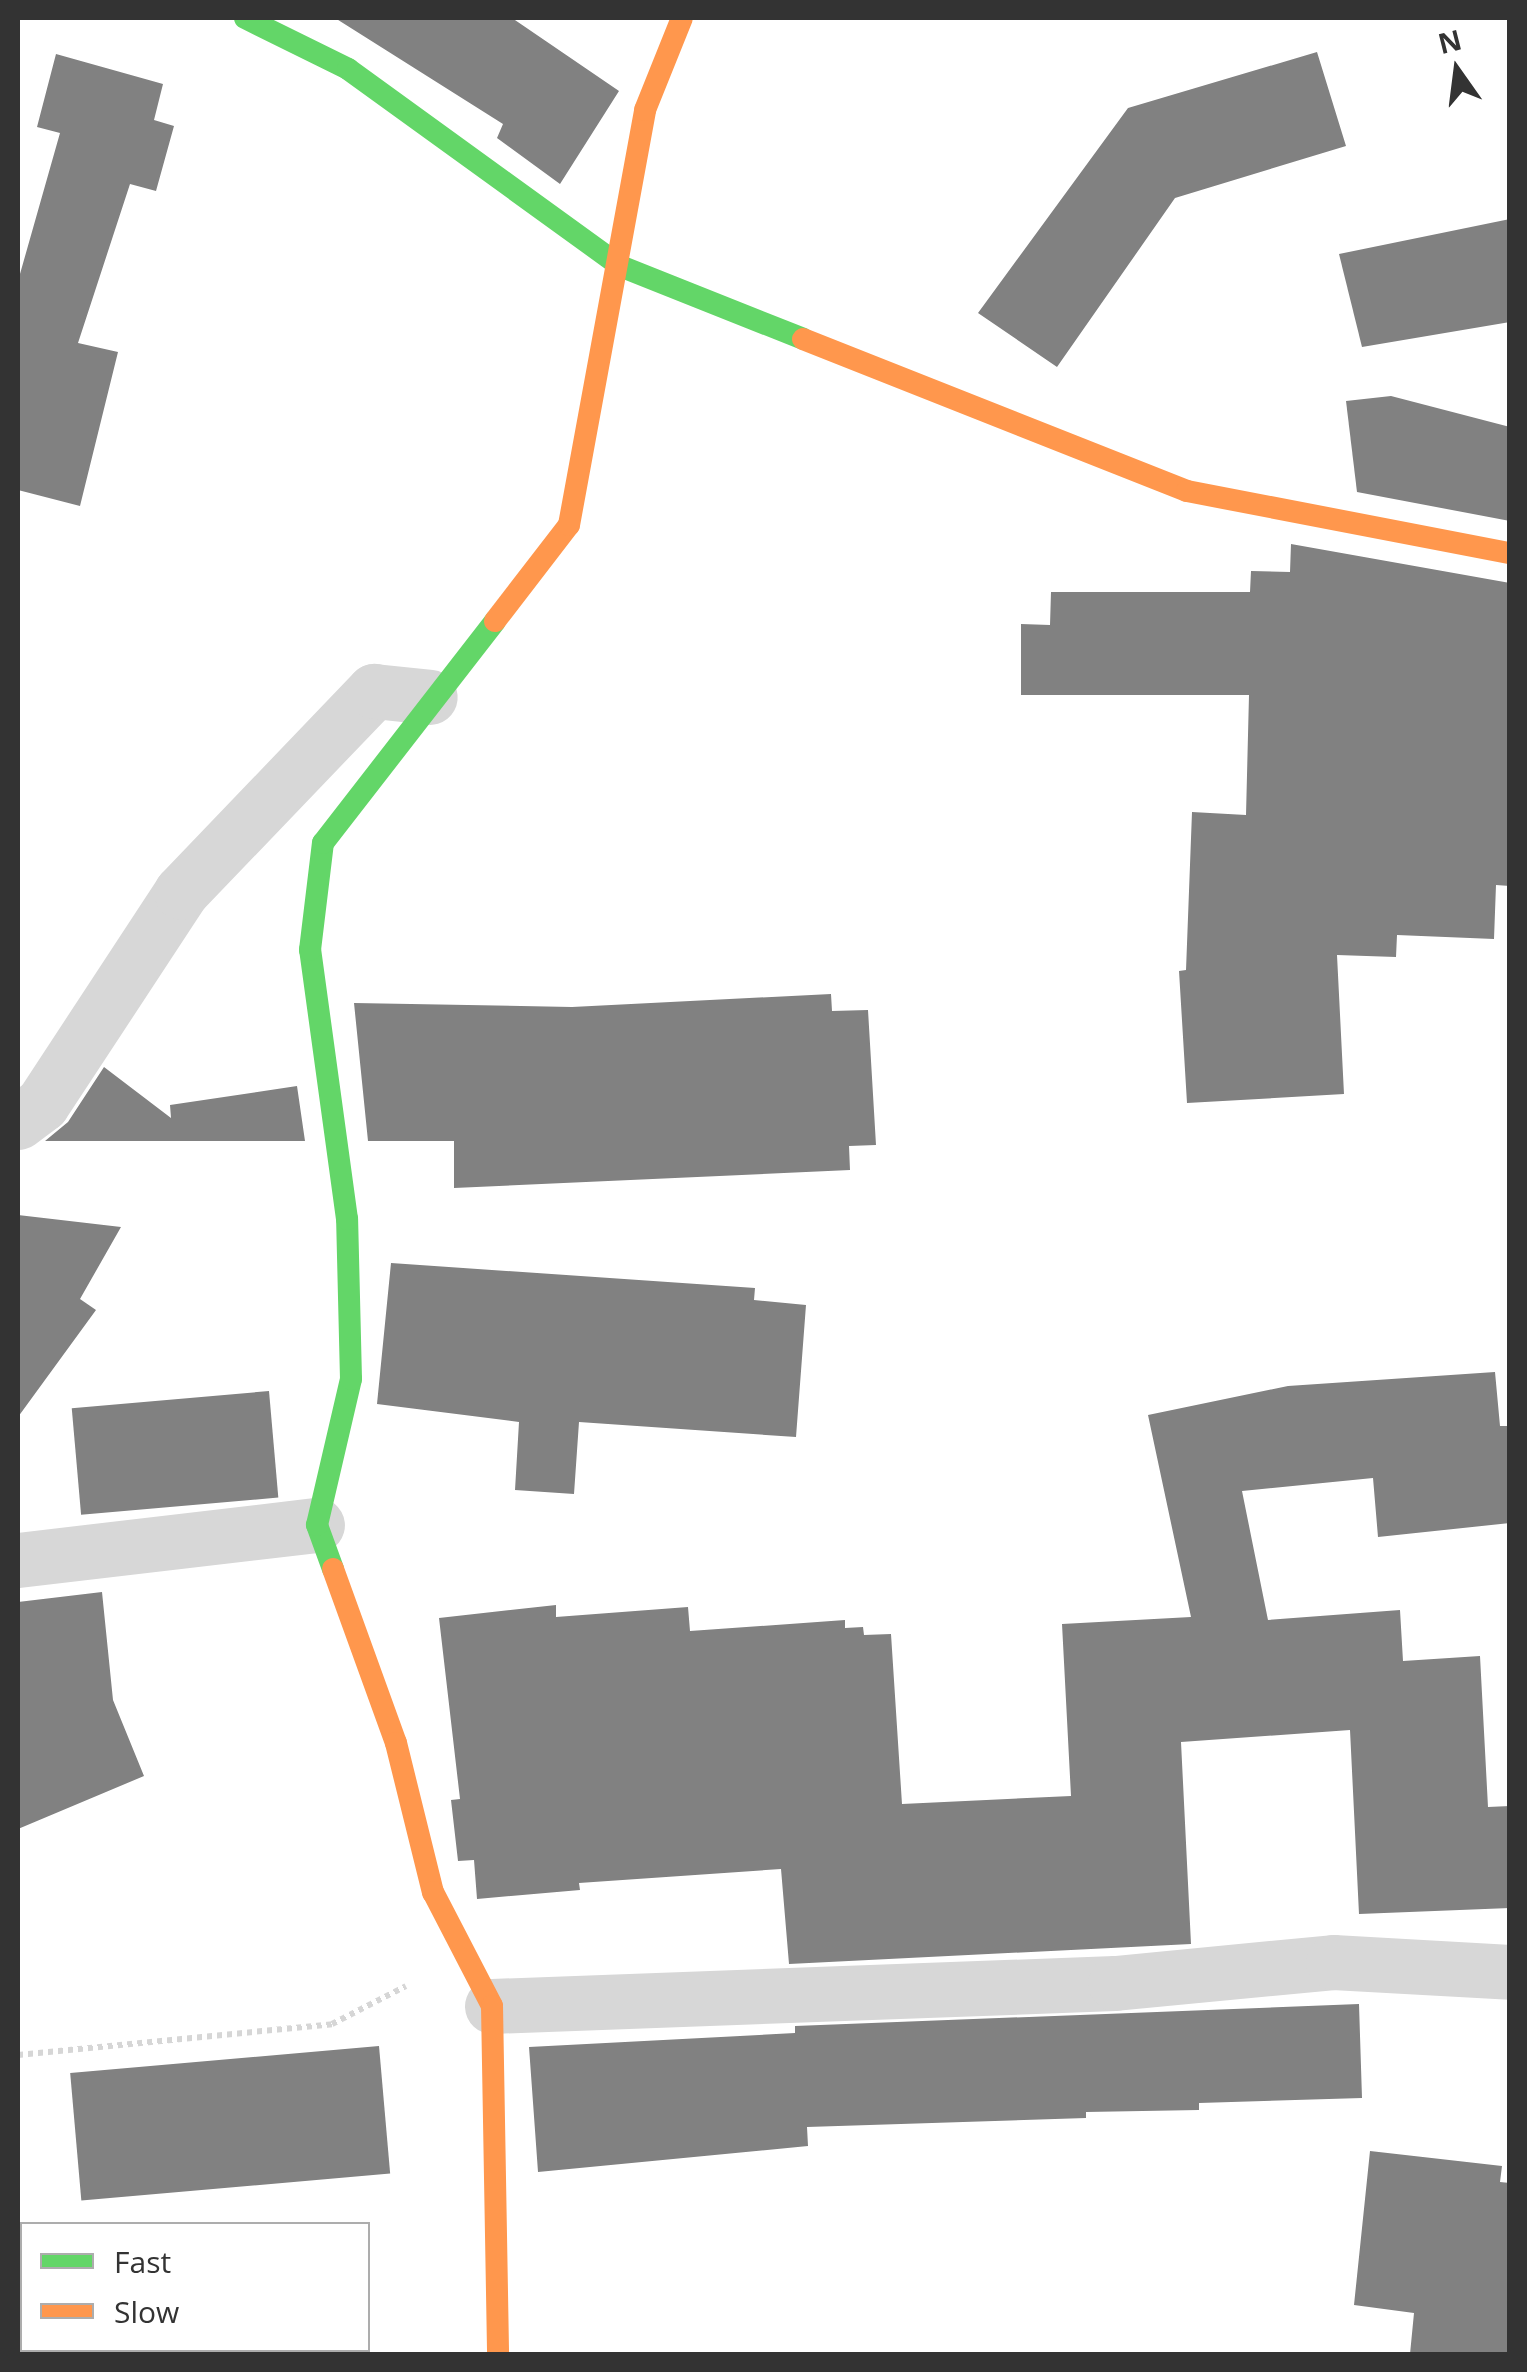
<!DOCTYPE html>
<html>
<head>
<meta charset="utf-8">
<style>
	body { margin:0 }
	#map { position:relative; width:1527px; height:2372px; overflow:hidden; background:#fff; font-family:"Open Sans",sans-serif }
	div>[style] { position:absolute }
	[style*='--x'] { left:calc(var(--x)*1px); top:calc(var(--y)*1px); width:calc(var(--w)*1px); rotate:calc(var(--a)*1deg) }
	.building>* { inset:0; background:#818181; transform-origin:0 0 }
	.path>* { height:6px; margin-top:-3px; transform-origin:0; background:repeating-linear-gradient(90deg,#d6d6d6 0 5px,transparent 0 10px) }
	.street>* { height:55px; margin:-27.5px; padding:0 27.5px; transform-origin:27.5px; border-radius:27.5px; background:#d7d7d7 }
	.fast>* { height:22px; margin:-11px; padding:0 11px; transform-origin:11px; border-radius:11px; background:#63d668 }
	.slow>* { height:22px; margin:-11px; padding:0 11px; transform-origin:11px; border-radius:11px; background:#ff974d }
	span { translate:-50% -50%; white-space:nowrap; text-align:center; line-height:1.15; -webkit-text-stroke:10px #fff; paint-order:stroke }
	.frame { position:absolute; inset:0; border:20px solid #333; pointer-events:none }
	.legend { position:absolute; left:20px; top:2222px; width:350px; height:130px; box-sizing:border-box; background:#fff; border:2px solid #adadad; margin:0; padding:12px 18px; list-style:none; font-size:30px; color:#333 }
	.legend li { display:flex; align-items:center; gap:20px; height:50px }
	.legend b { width:50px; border:2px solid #adadad }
	.north { position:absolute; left:1407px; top:20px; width:100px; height:100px; -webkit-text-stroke:8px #fff; paint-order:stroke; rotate:346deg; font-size:28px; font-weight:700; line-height:40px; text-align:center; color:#333 }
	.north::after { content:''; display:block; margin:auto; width:35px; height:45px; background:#333; clip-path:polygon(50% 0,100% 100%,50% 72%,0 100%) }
</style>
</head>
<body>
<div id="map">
	<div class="building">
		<div style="clip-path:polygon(335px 18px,512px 18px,619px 91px,560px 184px,497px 138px,503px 124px)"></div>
		<div style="clip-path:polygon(1317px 52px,1346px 146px,1175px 198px,1057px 367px,978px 313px,1128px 108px)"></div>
		<div style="clip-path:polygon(56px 54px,163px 84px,154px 120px,174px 126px,156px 191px,130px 184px,78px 343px,118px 352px,80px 506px,18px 490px,18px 281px,60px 133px,37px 127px)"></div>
		<div style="clip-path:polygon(1510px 219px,1510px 322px,1362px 347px,1339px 254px)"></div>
		<div style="clip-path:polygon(1391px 396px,1510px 427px,1510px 521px,1357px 492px,1346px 401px)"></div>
		<div style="clip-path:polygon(1291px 544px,1510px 583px,1510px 886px,1496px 885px,1494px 939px,1397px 935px,1396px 957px,1337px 955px,1344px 1094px,1187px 1103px,1179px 971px,1186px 970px,1192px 812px,1246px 815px,1249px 695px,1021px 695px,1021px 624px,1050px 625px,1051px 592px,1250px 592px,1251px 571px,1290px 572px)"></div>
		<div style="clip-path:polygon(831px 994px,832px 1011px,868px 1010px,876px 1145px,849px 1146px,850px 1170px,454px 1188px,454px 1141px,368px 1141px,354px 1003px,572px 1007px)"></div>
		<div style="clip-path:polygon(104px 1067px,171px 1118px,170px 1105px,297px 1086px,305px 1141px,45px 1141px,68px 1122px)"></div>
		<div style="clip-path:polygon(18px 1215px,121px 1227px,80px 1299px,96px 1310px,18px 1417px)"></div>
		<div style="clip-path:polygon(391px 1263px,755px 1288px,754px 1300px,806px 1305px,796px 1437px,579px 1422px,574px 1494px,515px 1490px,519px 1422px,377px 1404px)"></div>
		<div style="clip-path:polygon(1495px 1372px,1500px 1426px,1510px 1426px,1510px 1523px,1378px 1537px,1373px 1478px,1242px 1491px,1268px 1620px,1400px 1610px,1403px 1661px,1480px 1656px,1488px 1807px,1510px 1806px,1510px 1908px,1359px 1914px,1350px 1730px,1181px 1742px,1191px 1944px,789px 1964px,781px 1869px,579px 1883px,580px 1890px,477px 1899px,474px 1860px,458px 1861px,451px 1800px,460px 1799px,439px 1618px,556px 1605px,556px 1617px,688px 1607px,690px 1631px,845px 1620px,845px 1628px,863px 1627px,864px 1635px,891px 1634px,902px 1804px,1071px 1796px,1062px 1624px,1191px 1617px,1148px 1415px,1288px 1386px)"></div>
		<div style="left:269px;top:1391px;width:107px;height:198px;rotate:85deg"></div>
		<div style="clip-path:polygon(102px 1592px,113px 1700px,144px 1776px,18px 1829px,18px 1602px)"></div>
		<div style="clip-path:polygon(1359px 2004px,1362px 2098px,1199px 2103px,1199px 2110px,1086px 2112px,1086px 2118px,807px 2127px,808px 2146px,538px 2172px,529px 2047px,795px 2033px,795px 2026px)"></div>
		<div style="left:379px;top:2046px;width:128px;height:310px;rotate:85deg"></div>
		<div style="clip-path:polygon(1370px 2151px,1502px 2166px,1500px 2182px,1510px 2183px,1510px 2354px,1410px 2354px,1414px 2313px,1354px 2305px)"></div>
	</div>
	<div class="path">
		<div style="--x:18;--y:2055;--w:316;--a:-5.6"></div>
		<div style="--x:332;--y:2024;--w:83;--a:-27.2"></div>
	</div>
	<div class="street">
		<div style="--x:18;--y:1122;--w:30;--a:-37"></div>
		<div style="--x:42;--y:1104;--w:254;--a:-56.7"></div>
		<div style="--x:181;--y:892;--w:279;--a:-46.2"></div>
		<div style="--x:374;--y:691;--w:56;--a:6.1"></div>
		<div style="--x:18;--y:1560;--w:301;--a:-6.7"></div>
		<div style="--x:492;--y:2006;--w:623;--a:-2.11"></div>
		<div style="--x:1115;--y:1983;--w:219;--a:-5.5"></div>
		<div style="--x:1333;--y:1962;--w:177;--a:3.2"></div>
	</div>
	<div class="fast">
		<div style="--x:245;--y:18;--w:115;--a:26.3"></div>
		<div style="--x:348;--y:69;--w:336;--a:35.9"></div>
		<div style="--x:620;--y:266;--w:197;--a:21.7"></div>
		<div style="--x:333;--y:1569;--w:47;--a:-110"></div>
		<div style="--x:317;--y:1525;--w:150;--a:-76.9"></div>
		<div style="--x:351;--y:1379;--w:160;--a:-91.4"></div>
		<div style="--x:347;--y:1219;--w:272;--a:-97.8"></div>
		<div style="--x:310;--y:950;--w:108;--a:-83.1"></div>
		<div style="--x:323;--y:843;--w:281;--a:-52.2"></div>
	</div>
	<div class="slow">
		<div style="--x:803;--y:339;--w:413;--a:21.6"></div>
		<div style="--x:1187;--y:491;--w:329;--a:10.9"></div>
		<div style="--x:495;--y:621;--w:121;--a:-52.4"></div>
		<div style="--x:569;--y:525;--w:422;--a:-79.6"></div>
		<div style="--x:645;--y:110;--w:99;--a:-68.1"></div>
		<div style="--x:333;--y:1569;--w:185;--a:70.1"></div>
		<div style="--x:396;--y:1743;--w:154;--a:76.1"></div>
		<div style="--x:433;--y:1892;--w:128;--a:62.6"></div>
		<div style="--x:492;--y:2006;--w:348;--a:89"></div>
	</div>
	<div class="frame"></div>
	<ul class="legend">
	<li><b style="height:12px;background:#63d668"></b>Fast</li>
	<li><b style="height:12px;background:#ff974d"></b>Slow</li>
	</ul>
	<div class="north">N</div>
</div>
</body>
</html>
